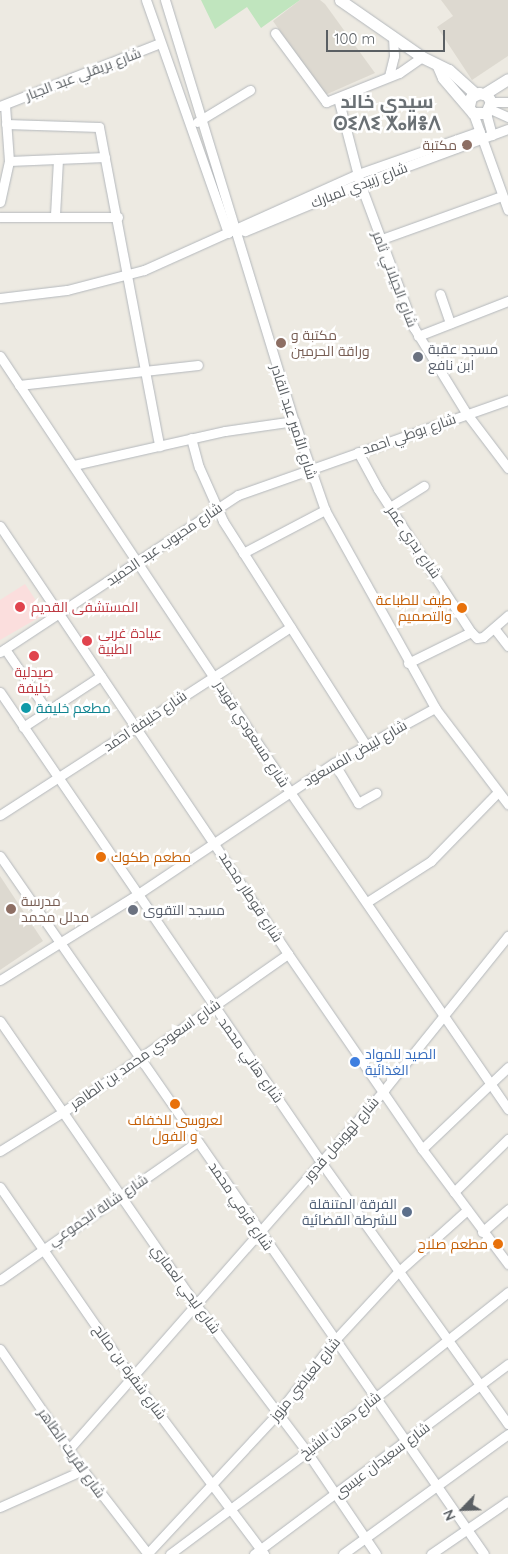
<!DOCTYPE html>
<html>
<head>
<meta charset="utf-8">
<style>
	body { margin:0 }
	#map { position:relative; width:508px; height:1554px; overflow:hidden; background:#edeae2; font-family:Quicksand,Cairo,"Noto Sans Tifinagh",sans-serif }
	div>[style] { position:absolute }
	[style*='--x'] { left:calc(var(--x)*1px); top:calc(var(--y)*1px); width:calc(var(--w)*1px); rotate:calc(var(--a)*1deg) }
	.education>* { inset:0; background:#ddd9d0 }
	.medical>* { inset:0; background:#fbdedd }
	.green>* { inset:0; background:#c0e5be }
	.roads { filter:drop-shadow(0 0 1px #b4b8bc) drop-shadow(0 0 1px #b4b8bc) }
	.minor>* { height:9px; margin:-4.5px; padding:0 4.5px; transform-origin:4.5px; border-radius:4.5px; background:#fff }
	.secondary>* { height:11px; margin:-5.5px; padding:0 5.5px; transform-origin:5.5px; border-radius:5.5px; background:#fff }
	.dots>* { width:14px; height:14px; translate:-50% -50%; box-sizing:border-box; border:2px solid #fff; border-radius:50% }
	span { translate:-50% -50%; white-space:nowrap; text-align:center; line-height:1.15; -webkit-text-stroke:5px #fff; paint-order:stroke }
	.street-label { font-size:14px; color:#5a5f63 }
	.education-label { font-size:14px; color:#785e54 }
	.right { translate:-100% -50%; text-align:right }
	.left { translate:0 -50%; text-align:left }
	.worship-label { font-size:14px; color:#5b616d }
	.food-label { font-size:14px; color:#c56008 }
	.health-label { font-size:14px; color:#be3a42 }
	.culture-label { font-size:14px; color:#0d838f }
	.shop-label { font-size:14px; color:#366cbe }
	.service-label { font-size:14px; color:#4e5e75 }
	.district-label { font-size:19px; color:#6b7175; font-weight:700 }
	.north { position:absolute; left:438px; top:1484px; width:50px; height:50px; -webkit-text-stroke:4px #fff; paint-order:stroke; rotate:246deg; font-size:14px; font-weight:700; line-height:20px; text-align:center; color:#5a5f63 }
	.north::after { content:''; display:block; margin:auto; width:18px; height:22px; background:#5a5f63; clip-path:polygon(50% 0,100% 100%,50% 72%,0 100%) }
	.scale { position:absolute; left:326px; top:30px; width:119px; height:22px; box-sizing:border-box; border:2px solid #5a5f63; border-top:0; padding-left:6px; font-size:15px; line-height:18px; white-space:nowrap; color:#5a5f63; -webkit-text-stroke:4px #fff; paint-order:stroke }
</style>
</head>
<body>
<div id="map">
	<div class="education">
		<div style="clip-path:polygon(300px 0,320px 0,325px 4px,375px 73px,325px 95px,273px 21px)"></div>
		<div style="clip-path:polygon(441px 0,508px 0,508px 56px,472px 80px,437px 27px,453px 16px)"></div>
		<div style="clip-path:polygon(0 876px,43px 941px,0 970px)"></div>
	</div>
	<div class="medical">
		<div style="clip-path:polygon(25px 584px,45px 614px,0 640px,0 600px)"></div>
	</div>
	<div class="green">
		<div style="clip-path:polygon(201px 0,300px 0,261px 28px,247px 7px,215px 29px)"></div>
	</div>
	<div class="roads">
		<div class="minor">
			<div style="--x:146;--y:0;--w:247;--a:70.6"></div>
			<div style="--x:165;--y:0;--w:440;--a:73"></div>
			<div style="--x:294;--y:421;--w:94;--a:70.8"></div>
			<div style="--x:325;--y:510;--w:227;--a:60.9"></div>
			<div style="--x:435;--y:708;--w:121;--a:52.8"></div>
			<div style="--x:275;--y:33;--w:86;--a:53.5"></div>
			<div style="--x:326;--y:102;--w:79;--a:-21.7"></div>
			<div style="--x:399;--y:73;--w:28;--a:-35"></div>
			<div style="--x:389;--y:76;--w:21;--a:-76"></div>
			<div style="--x:394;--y:56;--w:20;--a:-93"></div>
			<div style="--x:338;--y:98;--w:88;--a:75.5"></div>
			<div style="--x:360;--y:183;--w:155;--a:69.6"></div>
			<div style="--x:414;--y:328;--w:101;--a:58.4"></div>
			<div style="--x:467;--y:414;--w:68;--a:52.8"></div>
			<div style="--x:491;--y:102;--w:17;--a:0"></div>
			<div style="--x:0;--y:106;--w:172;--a:-21.5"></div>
			<div style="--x:490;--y:109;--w:20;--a:24"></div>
			<div style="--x:473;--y:113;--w:103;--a:70.2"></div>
			<div style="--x:486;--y:113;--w:23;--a:75"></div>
			<div style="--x:197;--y:122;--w:62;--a:-31.1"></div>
			<div style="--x:6;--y:124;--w:93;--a:1.8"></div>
			<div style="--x:99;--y:127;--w:325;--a:79.3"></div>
			<div style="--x:9;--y:161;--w:96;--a:-2.4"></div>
			<div style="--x:0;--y:202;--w:42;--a:-77.6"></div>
			<div style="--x:9;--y:161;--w:56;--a:-94.1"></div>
			<div style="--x:55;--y:215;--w:55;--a:-86.9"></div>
			<div style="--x:0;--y:217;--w:118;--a:0"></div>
			<div style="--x:238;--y:229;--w:7;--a:16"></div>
			<div style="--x:245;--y:231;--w:115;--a:-22.5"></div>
			<div style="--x:351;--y:187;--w:167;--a:-20.3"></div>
			<div style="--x:379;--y:240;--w:131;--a:-19.7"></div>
			<div style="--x:440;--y:294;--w:31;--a:71"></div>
			<div style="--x:0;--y:298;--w:67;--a:-6.8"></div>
			<div style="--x:67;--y:290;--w:80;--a:-14.6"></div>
			<div style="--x:144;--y:270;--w:235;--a:-24.2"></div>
			<div style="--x:358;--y:174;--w:129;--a:-19.4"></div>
			<div style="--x:418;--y:336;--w:97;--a:-21.3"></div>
			<div style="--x:0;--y:356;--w:524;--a:56.37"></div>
			<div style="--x:290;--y:792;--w:385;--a:55.5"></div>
			<div style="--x:19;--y:385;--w:180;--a:-6.4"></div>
			<div style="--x:191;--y:438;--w:30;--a:75"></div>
			<div style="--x:199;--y:467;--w:59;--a:66"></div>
			<div style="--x:223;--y:521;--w:264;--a:57.5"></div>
			<div style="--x:358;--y:452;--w:42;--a:61.6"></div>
			<div style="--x:378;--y:489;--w:171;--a:57"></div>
			<div style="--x:74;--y:465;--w:155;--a:-12.7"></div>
			<div style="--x:225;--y:431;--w:70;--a:-8.2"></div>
			<div style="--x:390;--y:507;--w:40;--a:-32"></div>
			<div style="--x:0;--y:526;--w:516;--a:56.06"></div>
			<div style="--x:288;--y:954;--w:237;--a:55.5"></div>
			<div style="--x:422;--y:1149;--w:144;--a:53.2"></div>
			<div style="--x:243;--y:553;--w:93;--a:-27.7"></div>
			<div style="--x:494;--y:628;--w:23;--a:52"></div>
			<div style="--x:5;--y:649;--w:76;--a:55.7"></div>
			<div style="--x:0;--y:652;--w:285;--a:-33.4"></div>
			<div style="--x:238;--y:495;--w:286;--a:-19.4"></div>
			<div style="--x:408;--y:663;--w:70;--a:-26.2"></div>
			<div style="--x:471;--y:632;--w:8;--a:45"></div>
			<div style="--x:477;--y:638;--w:6;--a:-9"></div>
			<div style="--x:483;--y:637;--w:33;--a:-41"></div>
			<div style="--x:0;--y:692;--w:569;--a:55.67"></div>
			<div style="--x:321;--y:1162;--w:322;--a:54.5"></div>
			<div style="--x:23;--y:727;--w:93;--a:-33.2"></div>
			<div style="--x:334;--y:763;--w:47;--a:59"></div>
			<div style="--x:358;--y:803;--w:21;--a:-29"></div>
			<div style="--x:0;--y:815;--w:346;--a:-32.9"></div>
			<div style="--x:0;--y:856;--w:849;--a:55.26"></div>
			<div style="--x:367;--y:902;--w:76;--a:-32.6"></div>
			<div style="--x:431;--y:861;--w:96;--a:-45.8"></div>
			<div style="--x:0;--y:980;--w:163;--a:-31.9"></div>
			<div style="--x:138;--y:894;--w:236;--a:-33.8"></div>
			<div style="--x:334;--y:763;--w:115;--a:-28.6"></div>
			<div style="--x:0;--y:1021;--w:345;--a:55.4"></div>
			<div style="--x:196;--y:1305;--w:184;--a:52.9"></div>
			<div style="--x:307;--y:1452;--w:123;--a:55.9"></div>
			<div style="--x:422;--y:1149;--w:119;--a:-43.6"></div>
			<div style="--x:0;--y:1151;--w:74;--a:-31.8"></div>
			<div style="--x:63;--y:1112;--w:275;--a:-35.1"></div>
			<div style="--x:0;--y:1187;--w:232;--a:55.4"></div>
			<div style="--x:132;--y:1378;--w:220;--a:53.1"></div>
			<div style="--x:454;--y:1192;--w:76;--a:-44.5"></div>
			<div style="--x:482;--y:1232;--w:35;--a:-41"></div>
			<div style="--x:0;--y:1280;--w:241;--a:-35"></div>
			<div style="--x:0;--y:1349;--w:147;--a:55.6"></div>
			<div style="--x:83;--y:1470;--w:106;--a:52.3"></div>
			<div style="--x:69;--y:1449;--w:478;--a:-48.7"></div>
			<div style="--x:384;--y:1090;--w:198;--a:-51.2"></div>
			<div style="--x:0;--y:1507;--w:91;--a:-24"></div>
			<div style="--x:148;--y:1553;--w:191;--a:-47.1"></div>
			<div style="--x:278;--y:1413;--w:91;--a:-52.1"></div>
			<div style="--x:334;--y:1341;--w:94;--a:-47.2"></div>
			<div style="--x:398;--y:1272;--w:93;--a:-41.9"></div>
			<div style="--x:170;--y:1554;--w:171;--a:-36.7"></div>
			<div style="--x:307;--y:1452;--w:257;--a:-38.5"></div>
			<div style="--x:254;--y:1554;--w:317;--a:-36.8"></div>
			<div style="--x:343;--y:1554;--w:204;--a:-36"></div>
			<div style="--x:431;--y:1554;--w:93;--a:-34.5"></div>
		</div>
		<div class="secondary">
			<div style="--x:340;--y:0;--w:100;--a:34.8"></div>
			<div style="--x:422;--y:57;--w:30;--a:26"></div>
			<div style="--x:449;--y:70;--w:36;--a:42"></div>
			<div style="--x:438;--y:66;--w:13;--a:67"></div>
			<div style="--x:443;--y:78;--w:46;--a:49.4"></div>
			<div style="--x:473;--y:113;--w:13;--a:0"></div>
			<div style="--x:486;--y:113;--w:12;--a:-66"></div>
			<div style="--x:491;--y:102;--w:8;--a:-120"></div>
			<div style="--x:487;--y:95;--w:8;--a:-166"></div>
			<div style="--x:479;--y:93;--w:9;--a:153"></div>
			<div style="--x:471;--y:97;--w:9;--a:103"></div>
			<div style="--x:484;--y:94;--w:28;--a:-32"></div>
		</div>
	</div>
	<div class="dots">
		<div style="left:467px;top:145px;background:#8d6e63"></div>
		<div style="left:281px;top:343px;background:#8d6e63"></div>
		<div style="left:418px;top:357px;background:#6b7280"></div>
		<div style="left:20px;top:607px;background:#e0444e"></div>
		<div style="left:462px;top:608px;background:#e8710a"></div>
		<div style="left:87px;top:641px;background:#e0444e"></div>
		<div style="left:34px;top:656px;background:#e0444e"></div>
		<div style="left:26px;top:708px;background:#0f9aa8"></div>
		<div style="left:101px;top:857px;background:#e8710a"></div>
		<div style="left:11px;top:909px;background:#8d6e63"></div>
		<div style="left:133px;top:910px;background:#6b7280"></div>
		<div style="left:355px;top:1062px;background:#3f7fe0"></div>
		<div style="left:175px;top:1104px;background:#e8710a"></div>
		<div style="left:407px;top:1212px;background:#5c6f8a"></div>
		<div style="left:498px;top:1244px;background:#e8710a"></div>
	</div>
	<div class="street-label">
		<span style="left:83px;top:74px;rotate:-21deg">شارع بريقلي عبد الجبار</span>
		<span style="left:359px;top:185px;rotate:-21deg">شارع زبيدي لمبارك</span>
		<span style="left:395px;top:279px;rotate:69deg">شارع الجيلاني ثامر</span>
		<span style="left:294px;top:422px;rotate:72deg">شارع الأمير عبد القادر</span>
		<span style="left:409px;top:434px;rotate:-19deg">شارع بوطي احمد</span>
		<span style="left:414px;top:542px;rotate:56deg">شارع بدري عمر</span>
		<span style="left:164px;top:544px;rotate:-34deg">شارع محبوب عبد الحميد</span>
		<span style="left:145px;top:721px;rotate:-34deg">شارع خليفة احمد</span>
		<span style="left:252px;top:734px;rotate:57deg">شارع مسعودي قويدر</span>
		<span style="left:355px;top:753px;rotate:-30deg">شارع لبيض المسعود</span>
		<span style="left:251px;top:897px;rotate:57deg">شارع قوطار محمد</span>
		<span style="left:145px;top:1054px;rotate:-35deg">شارع اسعودي محمد بن الطاهر</span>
		<span style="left:251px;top:1060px;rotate:55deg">شارع هاني محمد</span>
		<span style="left:341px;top:1139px;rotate:-49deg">شارع لهويمل قدور</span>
		<span style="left:241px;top:1206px;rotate:56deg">شارع قرمي محمد</span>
		<span style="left:98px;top:1210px;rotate:-34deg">شارع شالة الجموعي</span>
		<span style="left:186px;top:1289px;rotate:54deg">شارع ليحي لعماري</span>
		<span style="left:130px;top:1372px;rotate:54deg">شارع شقرة بن صالح</span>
		<span style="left:305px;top:1379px;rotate:-51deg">شارع لعياضي مزوز</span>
		<span style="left:340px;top:1425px;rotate:-38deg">شارع دهان الشيخ</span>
		<span style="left:72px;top:1453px;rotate:55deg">شارع لقريت الطاهر</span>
		<span style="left:382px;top:1460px;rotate:-37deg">شارع سعيدان عيسى</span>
	</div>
	<div class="education-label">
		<span class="right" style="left:457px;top:145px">مكتبة</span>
		<span class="left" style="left:291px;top:343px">مكتبة و<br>وراقة الحرمين</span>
		<span class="left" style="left:21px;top:909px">مدرسة<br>مدلل محمد</span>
	</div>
	<div class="worship-label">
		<span class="left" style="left:428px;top:357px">مسجد عقبة<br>ابن نافع</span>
		<span class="left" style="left:143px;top:910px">مسجد التقوى</span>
	</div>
	<div class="food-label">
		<span class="right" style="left:452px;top:608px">طيف للطباعة<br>والتصميم</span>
		<span class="left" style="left:111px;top:857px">مطعم طكوك</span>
		<span style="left:175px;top:1128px">لعروسي للخفاف<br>و الفول</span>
		<span class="right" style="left:488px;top:1244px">مطعم صلاح</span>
	</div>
	<div class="health-label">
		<span class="left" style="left:31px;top:607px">المستشفى القديم</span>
		<span class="left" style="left:98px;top:641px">عيادة غربي<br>الطبية</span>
		<span style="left:34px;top:680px">صيدلية<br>خليفة</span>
	</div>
	<div class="culture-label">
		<span class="left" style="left:36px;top:708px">مطعم خليفة</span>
	</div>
	<div class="shop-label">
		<span class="left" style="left:365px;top:1062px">الصيد للمواد<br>الغذائية</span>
	</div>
	<div class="service-label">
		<span class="right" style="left:397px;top:1212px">الفرقة المتنقلة<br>للشرطة القضائية</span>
	</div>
	<div class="district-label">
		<span style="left:387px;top:113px">سيدي خالد<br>ⵙⵉⴷⵉ ⵅⴰⵍⴻⴷ</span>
	</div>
	<div class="north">N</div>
	<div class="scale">100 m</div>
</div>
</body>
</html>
